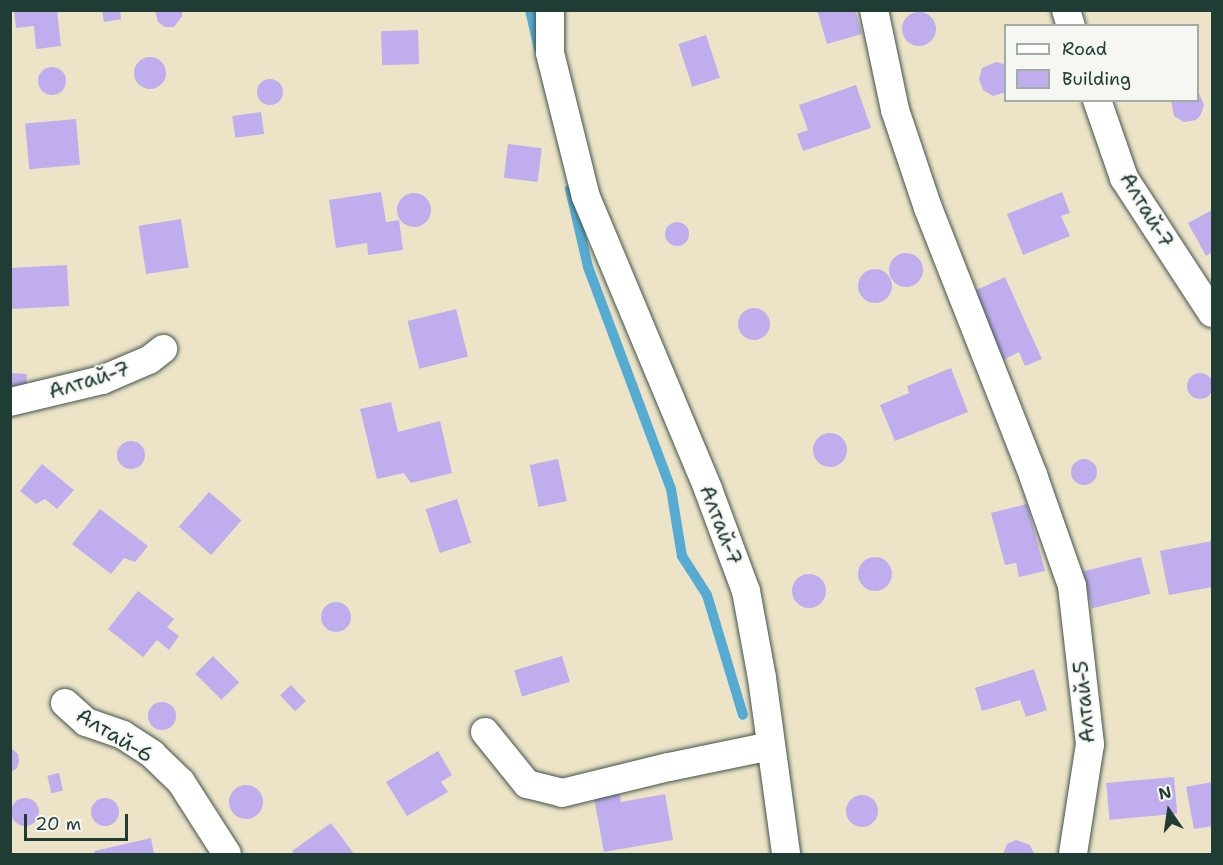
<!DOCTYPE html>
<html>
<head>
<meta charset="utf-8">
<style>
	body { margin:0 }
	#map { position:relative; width:1223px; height:865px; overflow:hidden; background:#ede3c7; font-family:"Shantell Sans",sans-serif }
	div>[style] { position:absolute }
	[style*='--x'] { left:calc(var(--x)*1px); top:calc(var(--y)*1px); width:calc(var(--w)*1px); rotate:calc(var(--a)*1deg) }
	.stream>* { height:10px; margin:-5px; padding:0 5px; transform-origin:5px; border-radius:5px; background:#56abd2 }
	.building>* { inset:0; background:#c0adee; transform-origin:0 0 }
	.round { border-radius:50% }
	.roads { filter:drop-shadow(0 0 2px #3e564a) drop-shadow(0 0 2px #3e564a) }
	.street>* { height:28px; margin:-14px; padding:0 14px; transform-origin:14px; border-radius:14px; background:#fff }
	span { translate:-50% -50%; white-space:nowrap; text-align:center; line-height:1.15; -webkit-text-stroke:4.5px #f6f6f2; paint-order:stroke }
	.street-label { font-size:21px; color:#1f3d34 }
	.frame { position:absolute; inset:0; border:12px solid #1f3d34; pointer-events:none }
	.legend { position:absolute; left:1004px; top:24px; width:195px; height:78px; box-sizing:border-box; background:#f6f6f2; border:2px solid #a0aca6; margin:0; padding:8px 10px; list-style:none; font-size:18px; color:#1f3d34 }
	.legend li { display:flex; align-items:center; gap:12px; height:30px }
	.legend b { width:30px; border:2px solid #a0aca6 }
	.north { position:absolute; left:1139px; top:781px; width:60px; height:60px; -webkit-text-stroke:4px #f6f6f2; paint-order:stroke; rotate:347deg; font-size:16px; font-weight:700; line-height:24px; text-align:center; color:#1f3d34 }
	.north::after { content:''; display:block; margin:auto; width:21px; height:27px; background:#1f3d34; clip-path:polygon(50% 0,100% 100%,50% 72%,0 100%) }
	.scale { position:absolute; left:24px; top:814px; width:104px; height:27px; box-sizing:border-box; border:3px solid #1f3d34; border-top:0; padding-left:8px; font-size:18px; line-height:21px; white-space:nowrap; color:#1f3d34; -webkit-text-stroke:4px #f6f6f2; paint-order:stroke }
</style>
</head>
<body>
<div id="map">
	<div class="stream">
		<div style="--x:530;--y:10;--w:39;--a:77"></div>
		<div style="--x:570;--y:189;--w:80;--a:77"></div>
		<div style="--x:588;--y:267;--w:237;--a:69.5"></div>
		<div style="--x:671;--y:489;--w:68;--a:80.7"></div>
		<div style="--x:682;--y:556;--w:46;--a:57.3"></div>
		<div style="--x:707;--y:595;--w:125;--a:73.3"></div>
	</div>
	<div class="building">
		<div style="clip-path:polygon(14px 10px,57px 10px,61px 46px,36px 49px,34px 26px,16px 28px)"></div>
		<div style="clip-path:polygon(102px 10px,120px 10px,121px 19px,104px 22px)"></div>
		<div style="clip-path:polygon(155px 10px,182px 10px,182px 16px,174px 27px,165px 27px,158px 22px)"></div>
		<div style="clip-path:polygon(817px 10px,855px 10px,862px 34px,827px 44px)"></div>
		<div class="round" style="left:902px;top:12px;width:34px;height:34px"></div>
		<div style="left:418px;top:30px;width:34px;height:37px;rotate:88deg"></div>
		<div style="left:706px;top:35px;width:45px;height:29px;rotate:72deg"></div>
		<div class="round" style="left:134px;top:57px;width:32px;height:32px"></div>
		<div style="clip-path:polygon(996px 62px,1006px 65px,1006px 92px,993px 96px,983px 90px,979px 79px,982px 68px)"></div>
		<div class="round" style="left:38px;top:67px;width:28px;height:28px"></div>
		<div class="round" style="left:257px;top:79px;width:26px;height:26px"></div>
		<div style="clip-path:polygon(856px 85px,871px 128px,803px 151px,797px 134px,808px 130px,799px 105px)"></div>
		<div style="clip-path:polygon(1198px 91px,1204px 105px,1200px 116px,1196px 120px,1184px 122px,1174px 116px,1171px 100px,1198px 100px)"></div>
		<div style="left:261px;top:112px;width:22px;height:29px;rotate:82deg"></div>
		<div style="left:76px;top:119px;width:46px;height:51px;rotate:85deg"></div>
		<div style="left:508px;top:144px;width:34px;height:34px;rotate:7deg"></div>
		<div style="clip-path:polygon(381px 192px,386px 222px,399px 220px,403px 250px,368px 255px,367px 243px,336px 248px,329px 200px)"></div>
		<div style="clip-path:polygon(1062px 192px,1070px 213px,1061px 216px,1070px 236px,1023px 255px,1007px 214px)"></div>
		<div class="round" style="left:397px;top:193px;width:34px;height:34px"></div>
		<div style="clip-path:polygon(1212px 210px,1212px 252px,1206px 256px,1188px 223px)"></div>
		<div style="left:181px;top:219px;width:49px;height:43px;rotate:81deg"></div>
		<div class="round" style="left:665px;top:222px;width:24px;height:24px"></div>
		<div class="round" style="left:889px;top:253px;width:34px;height:34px"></div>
		<div style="left:67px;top:265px;width:41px;height:57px;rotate:87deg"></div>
		<div class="round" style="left:858px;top:269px;width:34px;height:34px"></div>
		<div style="clip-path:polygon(1005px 277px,1042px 359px,1025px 366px,1019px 352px,1003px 360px,972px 292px)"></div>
		<div class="round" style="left:738px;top:308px;width:32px;height:32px"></div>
		<div style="left:456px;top:309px;width:49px;height:50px;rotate:76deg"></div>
		<div style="clip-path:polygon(951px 368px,968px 412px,895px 441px,880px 405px,909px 393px,907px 386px)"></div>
		<div style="left:11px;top:373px;width:16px;height:16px;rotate:4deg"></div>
		<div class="round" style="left:1187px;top:373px;width:26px;height:26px"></div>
		<div style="clip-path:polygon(391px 402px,398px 432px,440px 421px,452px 473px,411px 483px,404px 473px,377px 479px,360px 409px)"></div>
		<div class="round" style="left:813px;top:433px;width:34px;height:34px"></div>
		<div class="round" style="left:117px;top:441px;width:28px;height:28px"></div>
		<div style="left:558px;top:459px;width:43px;height:29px;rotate:78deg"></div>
		<div class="round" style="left:1071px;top:459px;width:26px;height:26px"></div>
		<div style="clip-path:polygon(42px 464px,74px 490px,57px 509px,45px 499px,36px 504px,20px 491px)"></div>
		<div style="left:209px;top:492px;width:43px;height:46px;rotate:41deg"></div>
		<div style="left:457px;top:499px;width:46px;height:33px;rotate:72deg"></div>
		<div style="clip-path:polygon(1027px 504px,1045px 571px,1019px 577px,1016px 563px,1005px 565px,991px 513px)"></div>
		<div style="clip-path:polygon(100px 509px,148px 546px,135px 562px,124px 558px,111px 574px,72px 544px)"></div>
		<div style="clip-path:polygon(1212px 541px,1212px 587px,1169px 595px,1160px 551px)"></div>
		<div style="left:1141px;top:557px;width:38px;height:60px;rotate:76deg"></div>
		<div class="round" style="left:858px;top:557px;width:34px;height:34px"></div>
		<div class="round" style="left:792px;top:574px;width:34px;height:34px"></div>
		<div style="clip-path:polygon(138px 591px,174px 619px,167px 627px,179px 636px,169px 650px,157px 640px,143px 657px,108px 629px)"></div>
		<div class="round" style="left:321px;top:602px;width:30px;height:30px"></div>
		<div style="left:213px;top:656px;width:37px;height:25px;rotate:45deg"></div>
		<div style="left:562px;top:656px;width:27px;height:50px;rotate:73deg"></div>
		<div style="clip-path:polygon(1034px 669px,1047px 710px,1026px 717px,1020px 700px,982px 711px,975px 688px)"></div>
		<div style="left:291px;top:685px;width:22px;height:15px;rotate:47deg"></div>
		<div class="round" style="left:148px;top:702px;width:28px;height:28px"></div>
		<div style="clip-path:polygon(10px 747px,18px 754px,19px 761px,17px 768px,10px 773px)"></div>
		<div style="clip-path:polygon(438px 751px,452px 775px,441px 782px,448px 792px,407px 816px,386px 782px)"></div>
		<div style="left:59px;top:773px;width:18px;height:12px;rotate:77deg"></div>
		<div style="left:1174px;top:777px;width:37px;height:68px;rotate:85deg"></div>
		<div style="clip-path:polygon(1212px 782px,1212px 826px,1194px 829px,1186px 787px)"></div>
		<div class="round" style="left:229px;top:785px;width:34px;height:34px"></div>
		<div style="clip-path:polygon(619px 789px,621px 802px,665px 794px,673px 840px,604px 852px,593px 793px)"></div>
		<div class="round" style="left:846px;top:795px;width:32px;height:32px"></div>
		<div class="round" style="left:11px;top:798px;width:28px;height:28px"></div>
		<div class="round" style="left:91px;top:798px;width:28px;height:28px"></div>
		<div style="clip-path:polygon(331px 823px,354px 854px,295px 854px,292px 851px)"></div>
		<div style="clip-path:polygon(151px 838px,154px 854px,95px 854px,94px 851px)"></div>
		<div style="clip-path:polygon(1016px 840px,1030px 845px,1034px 854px,1003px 854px,1007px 844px)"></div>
	</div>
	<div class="roads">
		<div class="street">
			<div style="--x:550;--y:10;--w:43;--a:90"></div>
			<div style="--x:550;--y:53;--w:148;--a:76"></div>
			<div style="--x:586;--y:197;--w:316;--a:67.3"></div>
			<div style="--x:708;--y:489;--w:109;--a:69.6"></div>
			<div style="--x:746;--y:591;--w:88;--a:79.6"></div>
			<div style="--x:762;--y:678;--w:178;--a:82.2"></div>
			<div style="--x:874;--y:10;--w:102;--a:78.1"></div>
			<div style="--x:895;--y:110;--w:103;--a:71.4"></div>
			<div style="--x:928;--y:208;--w:287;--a:68.5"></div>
			<div style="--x:1033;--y:475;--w:118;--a:70.6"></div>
			<div style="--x:1072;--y:586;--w:159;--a:83.5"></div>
			<div style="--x:1090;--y:744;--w:111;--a:98.8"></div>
			<div style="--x:1066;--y:10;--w:17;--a:73"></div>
			<div style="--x:1097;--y:100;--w:83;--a:70.9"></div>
			<div style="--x:1124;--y:178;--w:161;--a:56.9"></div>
			<div style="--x:10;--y:402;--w:95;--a:-13.4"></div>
			<div style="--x:102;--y:380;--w:51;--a:-23.1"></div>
			<div style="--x:149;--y:360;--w:18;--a:-38"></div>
			<div style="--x:65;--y:703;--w:28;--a:42"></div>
			<div style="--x:86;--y:722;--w:39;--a:19"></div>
			<div style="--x:123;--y:735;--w:35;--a:33"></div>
			<div style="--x:152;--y:754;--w:40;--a:44"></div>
			<div style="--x:181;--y:782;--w:85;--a:57.4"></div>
			<div style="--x:485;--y:732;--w:67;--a:51.1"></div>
			<div style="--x:527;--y:784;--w:36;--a:14"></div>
			<div style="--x:562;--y:793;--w:110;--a:-13.7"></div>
			<div style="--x:669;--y:767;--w:104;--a:-11.6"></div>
		</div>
	</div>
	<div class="street-label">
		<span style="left:1147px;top:210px;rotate:59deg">Алтай-7</span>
		<span style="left:89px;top:380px;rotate:-17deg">Алтай-7</span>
		<span style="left:721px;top:525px;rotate:69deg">Алтай-7</span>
		<span style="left:1084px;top:702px;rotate:-95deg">Алтай-5</span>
		<span style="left:115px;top:735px;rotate:31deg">Алтай-6</span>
	</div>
	<div class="frame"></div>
	<ul class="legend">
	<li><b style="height:8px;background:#fff"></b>Road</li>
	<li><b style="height:16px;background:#c0adee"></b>Building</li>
	</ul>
	<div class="north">N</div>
	<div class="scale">20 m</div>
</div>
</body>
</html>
